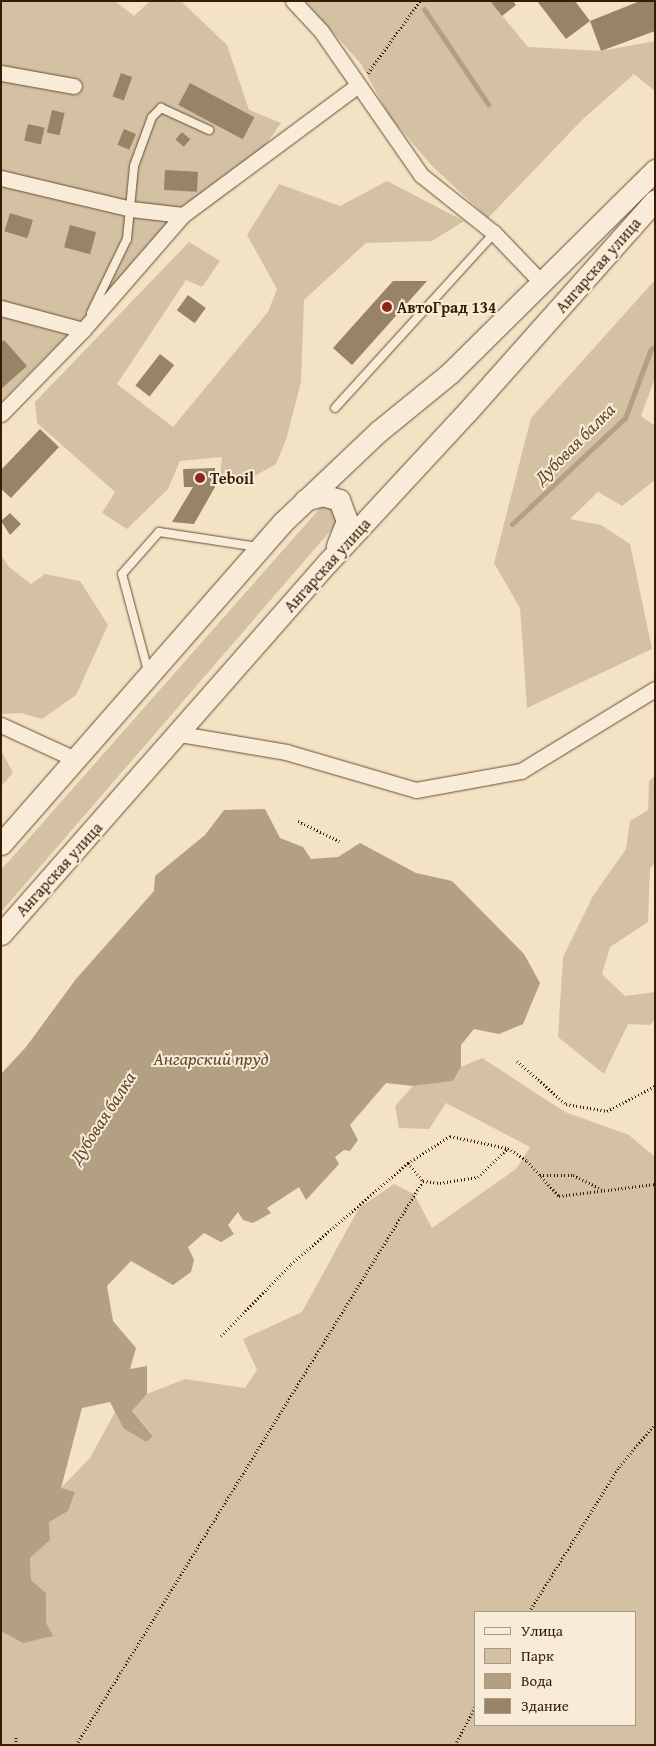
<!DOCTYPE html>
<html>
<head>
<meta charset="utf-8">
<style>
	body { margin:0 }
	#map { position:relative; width:656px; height:1746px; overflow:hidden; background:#f4e2c4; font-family:"Gentium Book Plus",serif }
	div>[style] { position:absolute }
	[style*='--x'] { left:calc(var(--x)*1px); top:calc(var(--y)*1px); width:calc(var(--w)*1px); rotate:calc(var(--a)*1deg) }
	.green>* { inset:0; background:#d4c1a3 }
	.water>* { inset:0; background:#b39f82 }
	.stream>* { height:5px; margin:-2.5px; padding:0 2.5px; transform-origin:2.5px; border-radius:2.5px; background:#b39f82 }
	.building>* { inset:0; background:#998366; transform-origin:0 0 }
	.path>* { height:3px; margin-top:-1.5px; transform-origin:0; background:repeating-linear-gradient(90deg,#361d01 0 1px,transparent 0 3.5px) }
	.roads { filter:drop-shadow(0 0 1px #664e32) drop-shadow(0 0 1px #664e32) }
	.service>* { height:8px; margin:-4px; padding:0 4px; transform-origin:4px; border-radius:4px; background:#f8ecd9 }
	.minor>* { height:15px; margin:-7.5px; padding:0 7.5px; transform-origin:7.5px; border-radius:7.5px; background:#f8ecd9 }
	.secondary>* { height:21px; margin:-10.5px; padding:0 10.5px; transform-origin:10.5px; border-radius:10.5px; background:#f8ecd9 }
	.dots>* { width:14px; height:14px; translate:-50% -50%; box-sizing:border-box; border:2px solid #f8ecd9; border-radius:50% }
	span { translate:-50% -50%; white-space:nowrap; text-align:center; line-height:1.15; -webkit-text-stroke:4px #f8ecd9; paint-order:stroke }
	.street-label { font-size:16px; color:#361d01 }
	.poi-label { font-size:16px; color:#361d01; font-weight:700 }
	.left { translate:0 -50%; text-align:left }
	.water-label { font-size:18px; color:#624a2e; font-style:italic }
	.frame { position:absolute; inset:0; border:2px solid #361d01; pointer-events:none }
	.legend { position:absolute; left:474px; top:1611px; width:162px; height:115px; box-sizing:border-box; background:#f8ecd9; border:1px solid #aa9983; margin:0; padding:6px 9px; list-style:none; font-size:15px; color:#361d01 }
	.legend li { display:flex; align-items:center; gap:10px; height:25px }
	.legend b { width:25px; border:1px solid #aa9983 }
</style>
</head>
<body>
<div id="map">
	<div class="green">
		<div style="clip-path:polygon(1px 1px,115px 1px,134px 16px,150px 1px,182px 2px,227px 45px,249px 110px,281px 123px,236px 187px,157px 245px,1px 402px)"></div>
		<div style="clip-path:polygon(305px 1px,490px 1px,528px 47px,601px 51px,655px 41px,655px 91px,634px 74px,582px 120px,488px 218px,433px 167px,390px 117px,361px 64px)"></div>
		<div style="clip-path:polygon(387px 181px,464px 221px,432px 241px,366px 243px,304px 300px,301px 382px,286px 440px,276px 464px,240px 484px,220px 476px,222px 457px,180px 461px,168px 489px,127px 529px,102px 513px,115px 492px,37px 423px,35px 402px,189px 242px,220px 261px,202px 287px,186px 280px,117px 384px,173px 427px,268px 312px,277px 289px,247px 235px,279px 184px,340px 206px)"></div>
		<div style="clip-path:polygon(655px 280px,655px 378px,641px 416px,655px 426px,655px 480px,622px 506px,598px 492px,570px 519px,601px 525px,630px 544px,652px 649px,527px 708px,520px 608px,494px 563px,531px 418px)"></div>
		<div style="clip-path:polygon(332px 503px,338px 522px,1px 912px,1px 870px,321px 507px)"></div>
		<div style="clip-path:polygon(1px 555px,9px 567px,31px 584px,45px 574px,80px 581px,108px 625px,76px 695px,42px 719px,21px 713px,1px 714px)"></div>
		<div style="clip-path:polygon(1px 750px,13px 773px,1px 786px)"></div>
		<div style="clip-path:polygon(655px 776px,655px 863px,650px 868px,648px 922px,610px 947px,602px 974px,625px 996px,655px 992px,655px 1020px,650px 1025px,628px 1024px,604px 1074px,558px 1037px,563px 957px,593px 896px,626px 849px,630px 821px,648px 810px,649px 781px)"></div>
		<div style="clip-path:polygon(evenodd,482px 1058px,565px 1112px,629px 1135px,655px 1157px,655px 1745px,1px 1745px,1px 1631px,46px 1623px,46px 1593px,31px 1580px,30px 1558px,50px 1540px,49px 1522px,61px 1488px,90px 1458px,115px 1412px,123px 1428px,146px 1442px,153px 1435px,132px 1411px,147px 1394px,185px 1379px,245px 1388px,257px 1370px,243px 1339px,302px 1312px,359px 1208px,394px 1184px,414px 1194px,432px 1228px,516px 1169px,530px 1147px,446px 1103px,429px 1129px,399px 1128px,395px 1106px,413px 1086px,453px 1081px,461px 1067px,482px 1058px,475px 1612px,635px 1612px,635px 1725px,475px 1725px,475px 1612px)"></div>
	</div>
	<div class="water">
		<div style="clip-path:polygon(265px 809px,280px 838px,303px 847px,311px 859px,338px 857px,360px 843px,416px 873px,452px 881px,524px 954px,540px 983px,523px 1024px,499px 1034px,474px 1029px,461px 1045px,461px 1067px,453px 1081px,413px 1086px,386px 1083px,350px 1125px,358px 1140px,350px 1151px,344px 1150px,335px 1157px,339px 1164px,306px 1200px,299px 1187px,267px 1208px,271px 1213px,253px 1223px,243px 1220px,238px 1212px,228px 1225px,234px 1234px,221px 1242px,204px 1233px,188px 1247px,194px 1260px,191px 1272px,173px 1285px,131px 1261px,107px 1286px,113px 1321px,136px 1348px,130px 1369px,147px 1366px,147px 1394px,132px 1411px,153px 1436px,146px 1442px,123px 1428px,110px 1402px,82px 1408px,61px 1488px,75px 1492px,68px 1511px,49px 1522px,50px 1540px,30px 1558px,31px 1580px,46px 1593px,46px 1623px,53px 1636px,23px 1643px,1px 1631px,1px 1074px,26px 1047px,76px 979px,154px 891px,155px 876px,205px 835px,224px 810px)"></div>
	</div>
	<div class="stream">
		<div style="--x:424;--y:9;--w:115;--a:56"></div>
		<div style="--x:512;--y:524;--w:155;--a:-43.2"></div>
		<div style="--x:625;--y:418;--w:74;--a:-69.4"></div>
		<div style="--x:651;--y:349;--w:4;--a:-27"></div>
	</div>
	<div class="building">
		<div style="clip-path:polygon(490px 1px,513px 1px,516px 5px,502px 16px)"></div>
		<div style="clip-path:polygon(537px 1px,575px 1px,590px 21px,566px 39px)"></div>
		<div style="clip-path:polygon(640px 1px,655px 1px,655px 31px,601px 51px,590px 21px)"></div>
		<div style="left:121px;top:73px;width:12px;height:25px;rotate:20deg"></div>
		<div style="left:190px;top:83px;width:73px;height:25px;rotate:28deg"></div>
		<div style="left:52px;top:110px;width:13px;height:23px;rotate:13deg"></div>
		<div style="left:28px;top:124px;width:17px;height:17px;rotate:13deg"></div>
		<div style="left:124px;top:129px;width:13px;height:17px;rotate:23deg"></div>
		<div style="left:182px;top:132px;width:11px;height:10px;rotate:41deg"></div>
		<div style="left:165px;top:170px;width:33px;height:20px;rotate:3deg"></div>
		<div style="left:10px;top:213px;width:24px;height:19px;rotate:17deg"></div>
		<div style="left:70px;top:225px;width:27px;height:23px;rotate:15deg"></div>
		<div style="clip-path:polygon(393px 281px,427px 281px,352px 365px,333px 348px)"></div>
		<div style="left:188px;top:295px;width:22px;height:19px;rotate:36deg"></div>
		<div style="clip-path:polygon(4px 340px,27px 366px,1px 389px,1px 342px)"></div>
		<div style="left:160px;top:354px;width:18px;height:40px;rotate:38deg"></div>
		<div style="clip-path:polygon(40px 429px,59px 447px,11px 498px,1px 489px,1px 470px)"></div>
		<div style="clip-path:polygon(215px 468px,215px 487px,194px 524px,172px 522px,193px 487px,184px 487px,183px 469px)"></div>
		<div style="clip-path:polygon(10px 513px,21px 524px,10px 535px,1px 521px)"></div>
	</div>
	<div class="path">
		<div style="--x:368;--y:73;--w:89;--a:-54.2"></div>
		<div style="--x:298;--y:821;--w:46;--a:26"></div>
		<div style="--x:517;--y:1061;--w:65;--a:41.3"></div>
		<div style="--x:566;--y:1104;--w:42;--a:9.7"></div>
		<div style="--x:607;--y:1111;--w:54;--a:-27.5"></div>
		<div style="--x:408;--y:1163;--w:50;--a:-32.7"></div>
		<div style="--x:450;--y:1136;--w:58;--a:11.9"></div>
		<div style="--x:540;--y:1175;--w:33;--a:0"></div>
		<div style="--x:573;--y:1175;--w:32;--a:26"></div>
		<div style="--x:221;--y:1336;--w:100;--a:-45.8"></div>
		<div style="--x:291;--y:1264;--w:155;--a:-40.8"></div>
		<div style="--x:408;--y:1163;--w:23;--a:50"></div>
		<div style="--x:423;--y:1181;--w:17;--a:7"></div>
		<div style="--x:440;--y:1183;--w:38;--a:-9"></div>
		<div style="--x:478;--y:1177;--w:42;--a:-44"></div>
		<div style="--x:508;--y:1148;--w:23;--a:34"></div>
		<div style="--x:527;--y:1161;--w:47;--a:47.6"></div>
		<div style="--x:559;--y:1196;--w:97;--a:-7.1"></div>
		<div style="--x:529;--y:1612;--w:171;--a:-58.2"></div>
		<div style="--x:619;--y:1467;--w:56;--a:-50.1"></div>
		<div style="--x:16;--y:1745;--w:8;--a:-90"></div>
		<div style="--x:76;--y:1745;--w:662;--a:-58.4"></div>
		<div style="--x:455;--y:1745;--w:43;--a:-62.2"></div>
	</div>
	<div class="roads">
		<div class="service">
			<div style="--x:91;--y:313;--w:82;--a:-64.1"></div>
			<div style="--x:127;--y:239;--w:73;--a:-84.5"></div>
			<div style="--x:134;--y:166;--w:52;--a:-69.8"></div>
			<div style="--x:152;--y:117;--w:13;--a:-45"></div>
			<div style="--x:161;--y:108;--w:53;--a:24.6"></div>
			<div style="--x:335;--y:408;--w:236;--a:-47.7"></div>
			<div style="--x:148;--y:671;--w:100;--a:-105"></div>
			<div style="--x:122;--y:574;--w:56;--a:-48.6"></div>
			<div style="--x:159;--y:532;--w:100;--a:8.6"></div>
		</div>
		<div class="minor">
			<div style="--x:293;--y:1;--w:41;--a:47"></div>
			<div style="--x:321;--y:31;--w:175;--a:55.2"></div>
			<div style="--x:421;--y:175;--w:93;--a:38.5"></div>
			<div style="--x:494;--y:233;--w:69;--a:46.2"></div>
			<div style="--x:1;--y:73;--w:74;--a:10.1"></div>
			<div style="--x:1;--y:178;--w:134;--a:13.4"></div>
			<div style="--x:131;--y:209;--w:52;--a:6.6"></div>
			<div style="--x:1;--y:308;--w:85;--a:15"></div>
			<div style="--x:1;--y:414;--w:117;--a:-45.7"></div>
			<div style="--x:83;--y:330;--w:152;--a:-49"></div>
			<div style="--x:183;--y:215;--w:217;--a:-36.6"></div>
			<div style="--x:1;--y:725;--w:81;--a:24.7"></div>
			<div style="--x:180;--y:734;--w:108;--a:9.6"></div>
			<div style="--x:286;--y:752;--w:135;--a:16.3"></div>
			<div style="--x:416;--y:790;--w:107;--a:-10.3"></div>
			<div style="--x:521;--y:771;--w:157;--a:-31.5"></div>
		</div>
		<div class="secondary">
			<div style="--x:305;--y:500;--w:18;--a:-16"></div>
			<div style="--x:322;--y:495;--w:18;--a:16"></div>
			<div style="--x:339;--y:500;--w:22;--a:69"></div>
			<div style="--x:347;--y:521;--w:27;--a:112"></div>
			<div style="--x:1;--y:844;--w:428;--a:-48.8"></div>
			<div style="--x:283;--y:522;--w:132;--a:-43.5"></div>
			<div style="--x:379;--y:431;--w:92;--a:-39.2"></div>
			<div style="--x:450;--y:373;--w:289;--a:-44.7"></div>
			<div style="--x:1;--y:934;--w:494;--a:-48.7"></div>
			<div style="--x:327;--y:563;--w:206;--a:-47.2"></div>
			<div style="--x:467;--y:412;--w:283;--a:-48.4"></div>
		</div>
	</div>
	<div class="dots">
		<div style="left:387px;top:307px;background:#8f2418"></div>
		<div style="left:200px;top:478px;background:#8f2418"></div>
	</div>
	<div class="street-label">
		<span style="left:598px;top:265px;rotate:-49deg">Ангарская улица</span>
		<span style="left:327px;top:565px;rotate:-48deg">Ангарская улица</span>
		<span style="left:59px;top:869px;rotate:-48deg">Ангарская улица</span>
	</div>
	<div class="poi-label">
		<span class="left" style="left:397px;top:307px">АвтоГрад 134</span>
		<span class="left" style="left:210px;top:478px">Teboil</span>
	</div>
	<div class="water-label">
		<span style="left:575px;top:444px;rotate:-45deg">Дубовая балка</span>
		<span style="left:211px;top:1059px">Ангарский пруд</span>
		<span style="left:103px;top:1118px;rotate:-57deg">Дубовая балка</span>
	</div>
	<div class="frame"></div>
	<ul class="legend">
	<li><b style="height:6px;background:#f8ecd9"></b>Улица</li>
	<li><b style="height:14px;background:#d4c1a3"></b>Парк</li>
	<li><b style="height:14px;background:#b39f82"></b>Вода</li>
	<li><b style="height:14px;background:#998366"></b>Здание</li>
	</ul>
</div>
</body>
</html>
